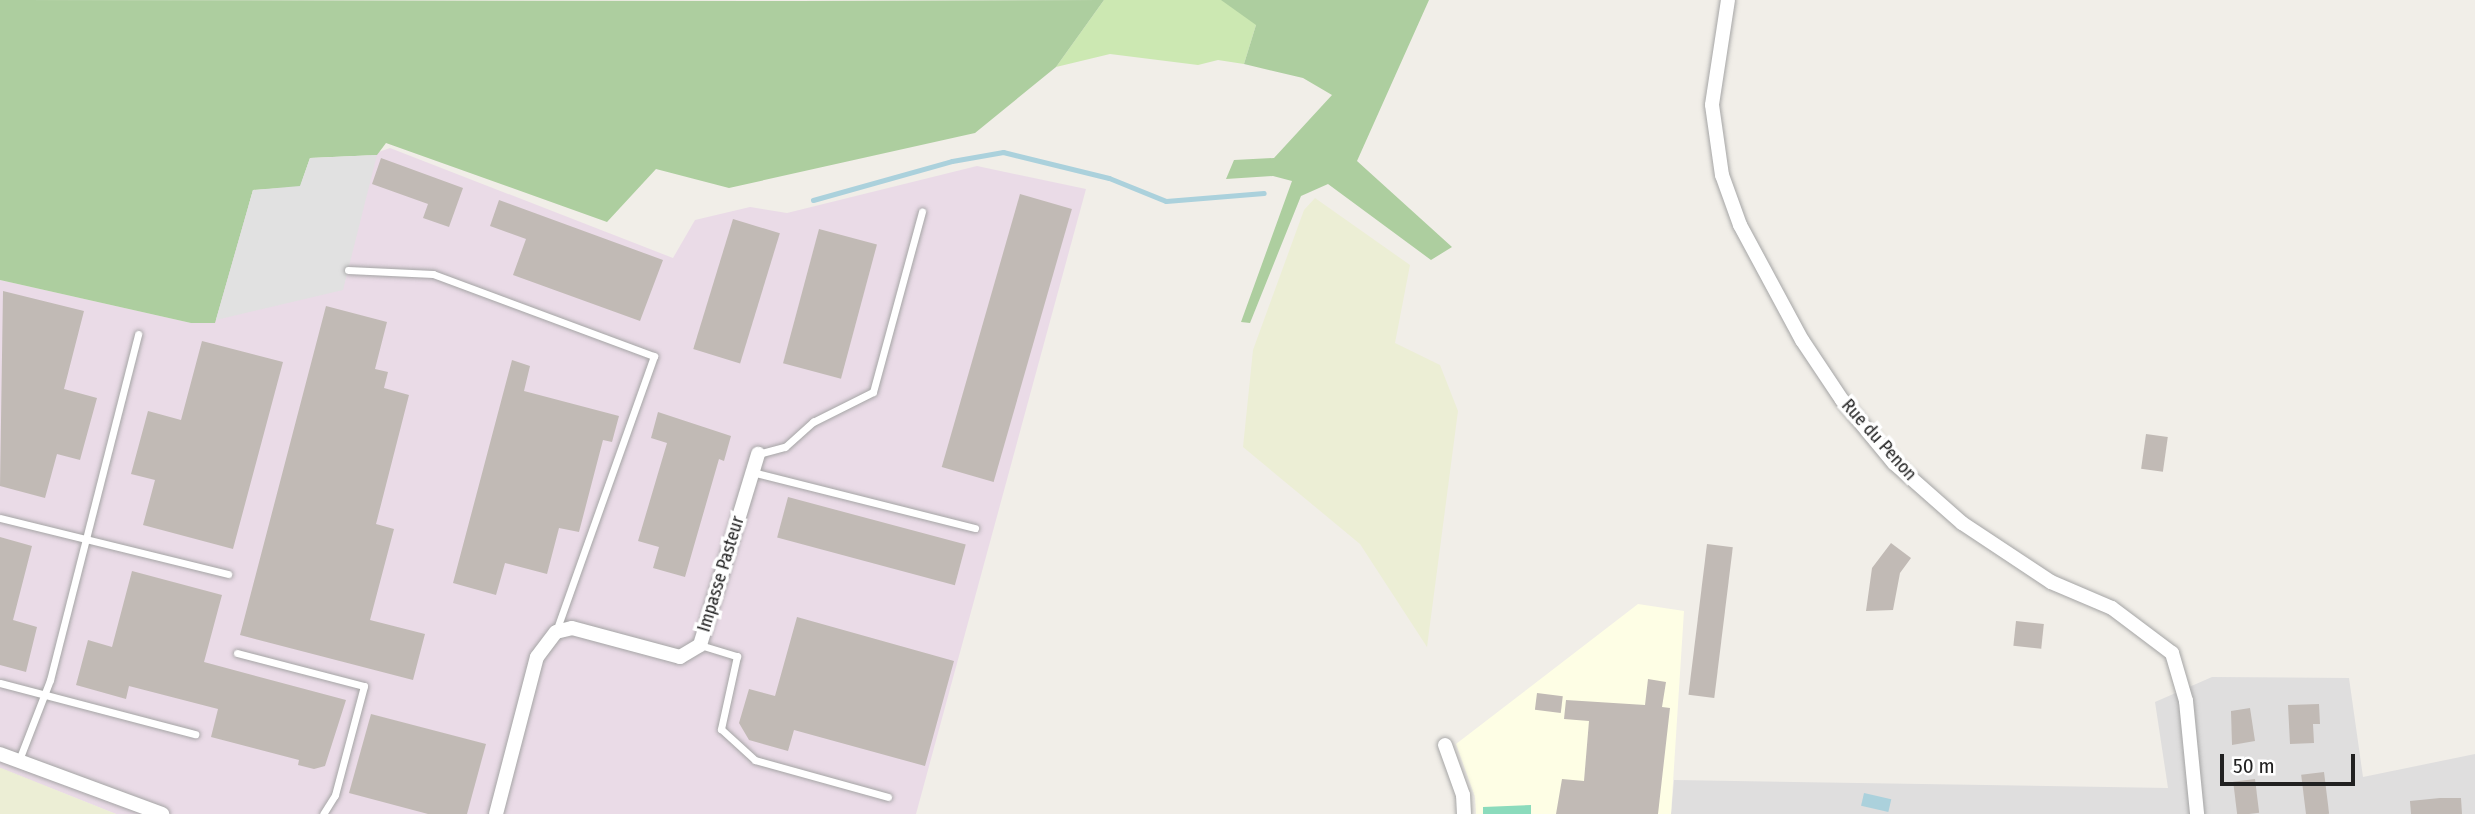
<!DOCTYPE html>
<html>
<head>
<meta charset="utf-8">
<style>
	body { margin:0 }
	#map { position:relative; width:2475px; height:814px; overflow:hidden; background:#f1eee8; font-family:"Fira Sans Condensed",sans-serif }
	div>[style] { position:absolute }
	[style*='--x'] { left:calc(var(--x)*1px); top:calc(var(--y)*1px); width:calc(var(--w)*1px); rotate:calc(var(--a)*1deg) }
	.residential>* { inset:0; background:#dfdede }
	.industrial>* { inset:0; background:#eadbe7 }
	.education>* { inset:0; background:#fefee5 }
	.farmland>* { inset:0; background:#eceed5 }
	.grass>* { inset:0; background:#cce8b2 }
	.forest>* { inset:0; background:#adce9f }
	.pitch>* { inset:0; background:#8bdbbc }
	.parking>* { inset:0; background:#e1e1e1 }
	.water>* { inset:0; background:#abd1dc; transform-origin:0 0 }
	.stream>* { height:5px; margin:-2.5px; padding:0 2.5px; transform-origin:2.5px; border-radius:2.5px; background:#abd1dc }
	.building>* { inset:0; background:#c1bab5; transform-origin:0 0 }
	.roads { filter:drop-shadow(0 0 2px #a5a5a5) drop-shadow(0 0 2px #a5a5a5) }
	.lane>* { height:7px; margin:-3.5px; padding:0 3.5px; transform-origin:3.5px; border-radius:3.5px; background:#fff }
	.street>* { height:14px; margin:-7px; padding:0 7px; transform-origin:7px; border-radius:7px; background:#fff }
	span { translate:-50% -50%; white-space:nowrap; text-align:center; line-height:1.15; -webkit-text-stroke:7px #fff; paint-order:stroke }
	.street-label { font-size:18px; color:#212121 }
	.scale { position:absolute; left:2220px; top:754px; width:135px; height:32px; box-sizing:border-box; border:4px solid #212121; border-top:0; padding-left:9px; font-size:21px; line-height:24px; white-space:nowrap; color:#212121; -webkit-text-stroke:5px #fff; paint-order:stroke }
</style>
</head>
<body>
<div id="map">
	<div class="residential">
		<div style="clip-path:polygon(2212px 677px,2349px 678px,2363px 777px,2475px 754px,2475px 814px,1671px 814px,1674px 780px,2168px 788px,2155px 702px)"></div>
	</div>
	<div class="industrial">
		<div style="clip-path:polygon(390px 148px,673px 258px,695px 220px,750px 207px,787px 213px,977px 166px,1086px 189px,916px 814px,116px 814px,0 768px,0 280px,191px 323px,253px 196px)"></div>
	</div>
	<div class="education">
		<div style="clip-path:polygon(1638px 604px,1684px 611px,1671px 814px,1476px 814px,1475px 797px,1456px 744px)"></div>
	</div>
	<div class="farmland">
		<div style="clip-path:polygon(1315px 198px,1410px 265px,1395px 343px,1440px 365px,1458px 411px,1427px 647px,1360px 544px,1243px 447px,1253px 350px,1304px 210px)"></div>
		<div style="clip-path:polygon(0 768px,1px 768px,116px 814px,0 814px)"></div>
	</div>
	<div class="grass">
		<div style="clip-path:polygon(1104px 0,1377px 0,1256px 25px,1244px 64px,1218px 60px,1198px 65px,1110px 54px,1056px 67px)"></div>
	</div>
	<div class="forest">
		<div style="clip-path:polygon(0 0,799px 1px,1104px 0,1056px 67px,975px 133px,729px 188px,656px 169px,607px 222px,386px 143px,377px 155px,310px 158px,300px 187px,253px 190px,215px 323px,191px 323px,0 280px)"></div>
		<div style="clip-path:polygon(1221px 0,1429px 0,1357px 161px,1452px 247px,1431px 260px,1328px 184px,1301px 196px,1250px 323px,1241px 322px,1292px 181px,1273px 176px,1226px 179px,1234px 160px,1274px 158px,1332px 95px,1303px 78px,1244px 64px,1256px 25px)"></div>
	</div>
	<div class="pitch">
		<div style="clip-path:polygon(1531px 805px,1531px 814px,1483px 814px,1483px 807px)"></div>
	</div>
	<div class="parking">
		<div style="clip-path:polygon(377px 155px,343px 290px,216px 320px,253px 190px,300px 186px,310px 158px)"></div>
	</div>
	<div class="water">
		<div style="left:1864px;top:793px;width:28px;height:13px;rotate:13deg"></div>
	</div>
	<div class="stream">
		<div style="--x:813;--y:200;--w:144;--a:-15.7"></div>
		<div style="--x:952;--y:161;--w:52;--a:-10"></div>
		<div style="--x:1003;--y:152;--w:109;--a:13.8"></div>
		<div style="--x:1109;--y:178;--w:61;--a:22"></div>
		<div style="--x:1166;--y:201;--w:98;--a:-4.7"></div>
	</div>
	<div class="building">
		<div style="clip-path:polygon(381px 158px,463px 188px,449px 227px,423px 218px,428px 204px,372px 184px)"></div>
		<div style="left:1020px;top:194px;width:54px;height:284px;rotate:16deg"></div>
		<div style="clip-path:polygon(499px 200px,663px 260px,640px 321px,513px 275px,526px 239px,490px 226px)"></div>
		<div style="left:733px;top:219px;width:49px;height:136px;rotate:17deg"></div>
		<div style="left:819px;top:229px;width:60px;height:139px;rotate:15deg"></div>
		<div style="clip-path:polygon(3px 291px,84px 311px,64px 389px,97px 398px,80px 460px,57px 454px,45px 498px,0 486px)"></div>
		<div style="clip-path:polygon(326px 306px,387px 322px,375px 369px,388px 372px,384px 388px,409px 395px,376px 524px,394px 529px,370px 620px,425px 634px,413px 680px,240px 635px)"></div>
		<div style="clip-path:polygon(202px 341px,283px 362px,233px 549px,143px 525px,155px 480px,131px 474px,148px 411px,181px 420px)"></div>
		<div style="clip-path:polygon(512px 360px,530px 366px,524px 391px,619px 416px,612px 442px,603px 440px,579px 532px,559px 528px,547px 574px,505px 563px,496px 595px,453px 583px)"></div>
		<div style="clip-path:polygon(658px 412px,731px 436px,724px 461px,719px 459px,685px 577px,653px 568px,659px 547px,638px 541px,667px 443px,651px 438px)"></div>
		<div style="left:2146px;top:434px;width:22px;height:35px;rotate:8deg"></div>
		<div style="left:788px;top:497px;width:184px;height:42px;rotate:15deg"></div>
		<div style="clip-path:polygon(0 537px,32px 546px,13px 620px,37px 627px,26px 672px,0 665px)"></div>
		<div style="clip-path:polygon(1891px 543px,1911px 558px,1900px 573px,1893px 610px,1866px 611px,1872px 568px)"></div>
		<div style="left:1707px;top:544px;width:26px;height:152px;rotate:7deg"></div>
		<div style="clip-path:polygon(132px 571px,222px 595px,204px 662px,346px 700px,325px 766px,314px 769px,298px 765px,299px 760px,211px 737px,218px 709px,129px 686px,126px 699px,76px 685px,88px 640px,112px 647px)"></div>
		<div style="clip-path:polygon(797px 617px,954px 661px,925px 766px,794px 730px,788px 751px,749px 740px,739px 723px,749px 689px,775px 696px)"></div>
		<div style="left:2016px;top:621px;width:28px;height:25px;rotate:6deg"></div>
		<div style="clip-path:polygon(1648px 679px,1666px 682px,1662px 707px,1670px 708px,1658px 814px,1556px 814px,1562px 779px,1584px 781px,1589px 721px,1564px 719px,1566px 700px,1645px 705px)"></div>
		<div style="left:1537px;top:693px;width:26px;height:17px;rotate:7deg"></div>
		<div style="clip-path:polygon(2319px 704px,2320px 724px,2313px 724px,2314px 743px,2290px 744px,2288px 705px)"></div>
		<div style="clip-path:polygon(2250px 708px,2255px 741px,2232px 745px,2231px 711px)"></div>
		<div style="clip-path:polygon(371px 714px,486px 744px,467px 814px,428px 814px,349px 793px)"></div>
		<div style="left:2324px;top:772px;width:42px;height:23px;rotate:83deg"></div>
		<div style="left:2255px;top:779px;width:34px;height:22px;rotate:83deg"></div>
		<div style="clip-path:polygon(2440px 798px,2461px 798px,2462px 814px,2411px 814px,2410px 801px)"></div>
	</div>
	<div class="roads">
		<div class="lane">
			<div style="--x:348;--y:270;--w:85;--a:2.7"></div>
			<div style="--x:433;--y:274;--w:236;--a:20.4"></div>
			<div style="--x:654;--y:356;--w:292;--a:109.6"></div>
			<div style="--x:758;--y:454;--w:28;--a:-15"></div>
			<div style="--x:785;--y:447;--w:38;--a:-42"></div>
			<div style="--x:813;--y:422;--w:67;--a:-26.6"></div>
			<div style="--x:873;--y:392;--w:187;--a:-74.8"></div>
			<div style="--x:752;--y:472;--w:230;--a:14.1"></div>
			<div style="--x:0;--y:518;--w:235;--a:13.8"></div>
			<div style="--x:700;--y:645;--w:39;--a:17"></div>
			<div style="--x:737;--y:656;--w:75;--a:102.4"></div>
			<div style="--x:721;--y:729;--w:46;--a:42.4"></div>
			<div style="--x:755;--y:760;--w:138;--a:15.5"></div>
			<div style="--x:237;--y:653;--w:131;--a:14.6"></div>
			<div style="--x:364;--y:686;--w:113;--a:104.9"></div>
			<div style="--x:335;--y:795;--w:22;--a:122"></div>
			<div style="--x:0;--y:683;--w:202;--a:14.7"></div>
			<div style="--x:19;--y:760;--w:86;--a:-68.8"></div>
			<div style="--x:50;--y:680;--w:357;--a:-75.7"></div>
		</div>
		<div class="street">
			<div style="--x:1728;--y:0;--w:106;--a:98.7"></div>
			<div style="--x:1712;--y:105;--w:71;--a:81.9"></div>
			<div style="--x:1722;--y:175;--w:53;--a:70.2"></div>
			<div style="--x:1740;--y:225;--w:131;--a:61.7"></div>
			<div style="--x:1802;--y:340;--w:72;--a:56.3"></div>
			<div style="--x:1842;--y:400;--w:82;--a:50.5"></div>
			<div style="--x:1894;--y:463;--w:91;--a:41.4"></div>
			<div style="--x:1962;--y:523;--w:107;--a:33.5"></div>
			<div style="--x:2051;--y:582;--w:66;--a:23.1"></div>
			<div style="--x:2112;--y:608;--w:75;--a:36.9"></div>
			<div style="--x:2172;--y:653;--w:50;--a:73.7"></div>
			<div style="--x:2186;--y:701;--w:114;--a:84.4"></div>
			<div style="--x:1445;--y:745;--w:53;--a:70.2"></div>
			<div style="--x:1463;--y:795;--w:19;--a:87"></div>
			<div style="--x:0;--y:754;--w:173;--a:20.3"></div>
			<div style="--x:496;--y:814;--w:162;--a:-75.4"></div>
			<div style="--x:537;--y:657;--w:31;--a:-53"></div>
			<div style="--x:556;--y:632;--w:16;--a:-14"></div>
			<div style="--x:572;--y:628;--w:112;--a:15"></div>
			<div style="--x:680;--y:657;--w:23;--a:-31"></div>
			<div style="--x:700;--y:645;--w:200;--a:-73.1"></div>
		</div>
	</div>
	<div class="street-label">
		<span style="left:1879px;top:440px;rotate:48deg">Rue du Penon</span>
		<span style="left:721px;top:574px;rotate:-73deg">Impasse Pasteur</span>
	</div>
	<div class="scale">50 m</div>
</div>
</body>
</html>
